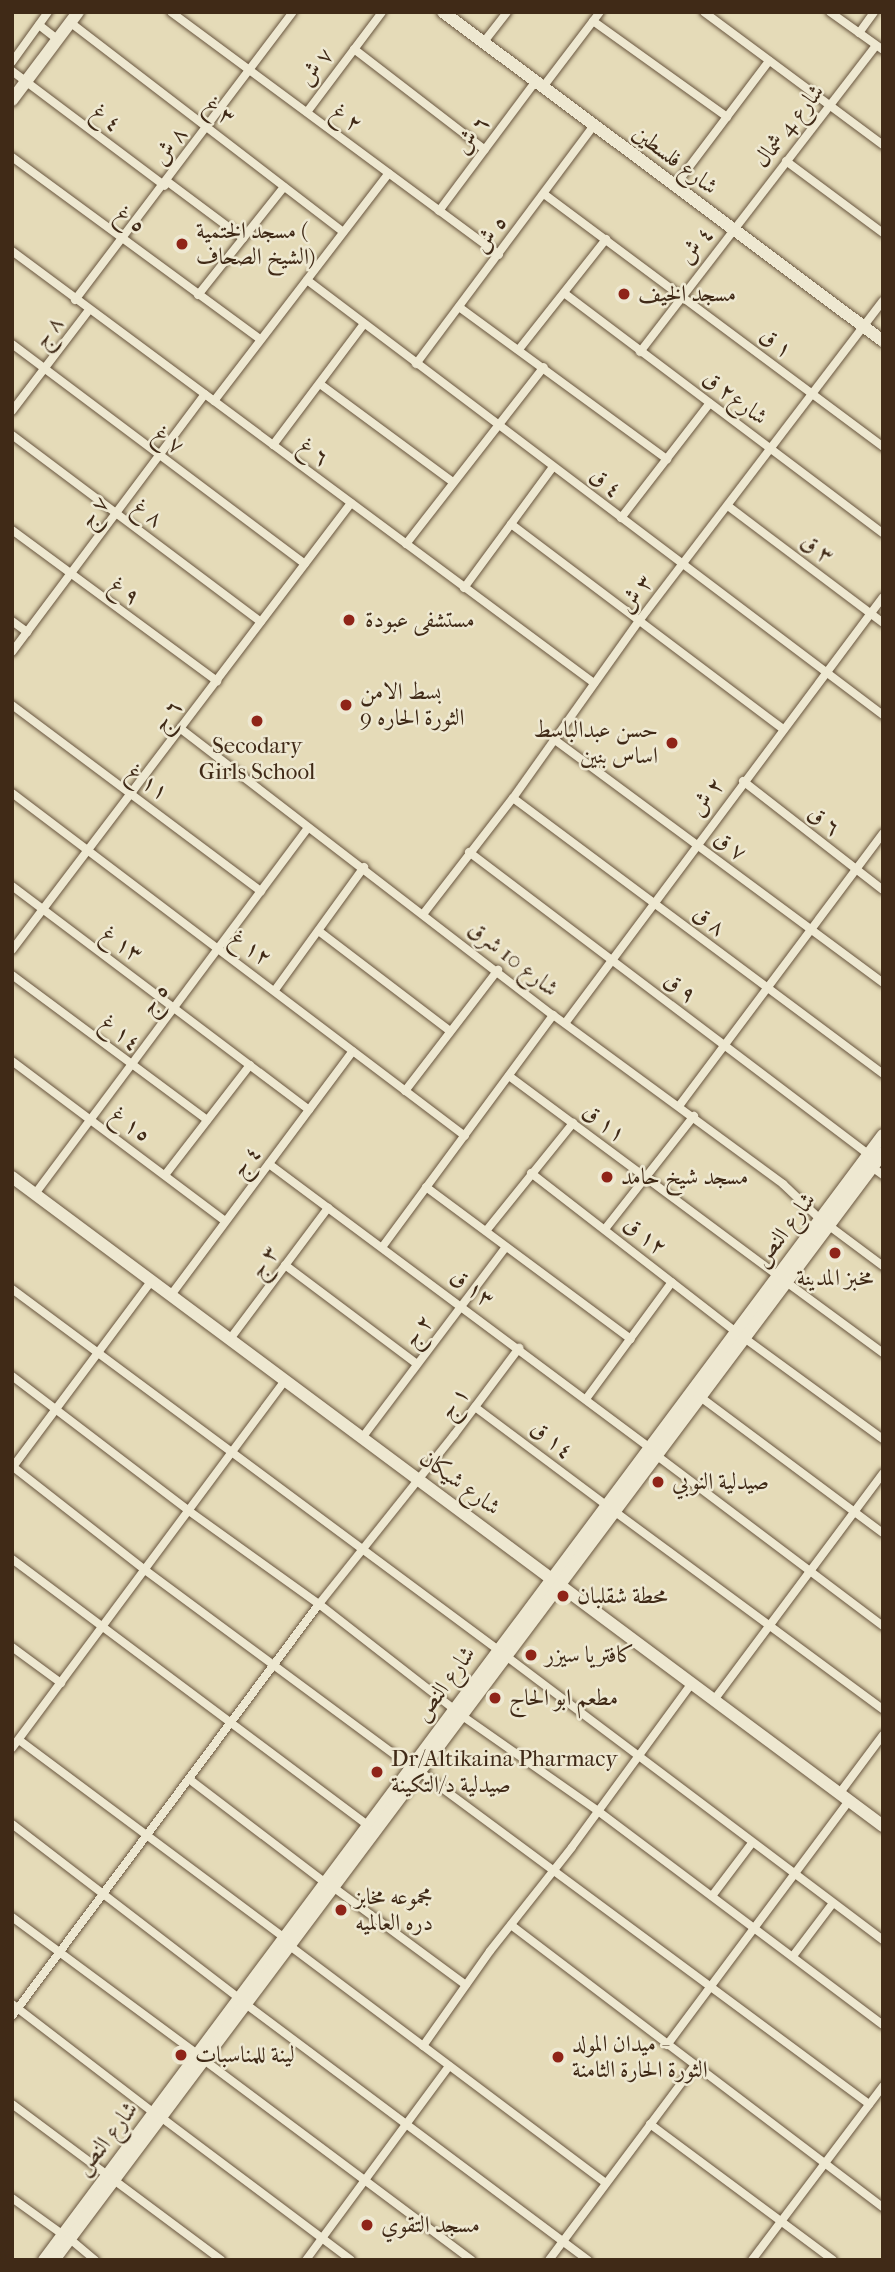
<!DOCTYPE html>
<html>
<head>
<meta charset="utf-8">
<style>
	body { margin:0 }
	#map { position:relative; width:895px; height:2272px; overflow:hidden; background:#e5dbb8; font-family:"IM FELL French Canon",Amiri,serif }
	div>[style] { position:absolute }
	[style*='--x'] { left:calc(var(--x)*1px); top:calc(var(--y)*1px); width:calc(var(--w)*1px); rotate:calc(var(--a)*1deg) }
	.roads { filter:drop-shadow(0 0 2px #69563f) drop-shadow(0 0 2px #69563f) }
	.street>* { height:8px; margin:-4px; padding:0 4px; transform-origin:4px; border-radius:4px; background:#eee8d1 }
	.secondary>* { height:12px; margin:-6px; padding:0 6px; transform-origin:6px; border-radius:6px; background:#eee8d1 }
	.dots>* { width:19px; height:19px; translate:-50% -50%; box-sizing:border-box; border:4px solid #eee8d1; border-radius:50% }
	span { translate:-50% -50%; white-space:nowrap; text-align:center; line-height:1.15; -webkit-text-stroke:5px #eee8d1; paint-order:stroke }
	.street-label { font-size:23px; color:#402a17 }
	.poi-label { font-size:23px; color:#402a17 }
	.left { translate:0 -50%; text-align:left }
	.right { translate:-100% -50%; text-align:right }
	.frame { position:absolute; inset:0; border:14px solid #402a17; pointer-events:none }
</style>
</head>
<body>
<div id="map">
	<div class="roads">
		<div class="street">
			<div style="--x:171;--y:12;--w:408;--a:36.5"></div>
			<div style="--x:704;--y:12;--w:223;--a:36.6"></div>
			<div style="--x:830;--y:12;--w:65;--a:35.6"></div>
			<div style="--x:593;--y:21;--w:165;--a:35.6"></div>
			<div style="--x:71;--y:23;--w:343;--a:37.5"></div>
			<div style="--x:39;--y:25;--w:24;--a:38"></div>
			<div style="--x:859;--y:33;--w:26;--a:-54"></div>
			<div style="--x:483;--y:43;--w:39;--a:-52"></div>
			<div style="--x:354;--y:49;--w:165;--a:37.6"></div>
			<div style="--x:12;--y:62;--w:62;--a:-54.2"></div>
			<div style="--x:12;--y:71;--w:191;--a:36.9"></div>
			<div style="--x:543;--y:87;--w:94;--a:-52.8"></div>
			<div style="--x:307;--y:112;--w:125;--a:-53.1"></div>
			<div style="--x:12;--y:157;--w:308;--a:36.3"></div>
			<div style="--x:786;--y:161;--w:121;--a:36.6"></div>
			<div style="--x:168;--y:182;--w:94;--a:36.7"></div>
			<div style="--x:674;--y:187;--w:158;--a:-53"></div>
			<div style="--x:544;--y:194;--w:423;--a:36.7"></div>
			<div style="--x:439;--y:211;--w:162;--a:-53.3"></div>
			<div style="--x:12;--y:251;--w:725;--a:36.59"></div>
			<div style="--x:307;--y:280;--w:722;--a:37.06"></div>
			<div style="--x:564;--y:293;--w:399;--a:37"></div>
			<div style="--x:198;--y:295;--w:138;--a:-51.5"></div>
			<div style="--x:75;--y:300;--w:361;--a:-52.9"></div>
			<div style="--x:459;--y:307;--w:258;--a:36.2"></div>
			<div style="--x:12;--y:344;--w:366;--a:36.9"></div>
			<div style="--x:520;--y:348;--w:139;--a:-51.7"></div>
			<div style="--x:640;--y:352;--w:386;--a:-52.4"></div>
			<div style="--x:416;--y:364;--w:298;--a:-53.3"></div>
			<div style="--x:320;--y:384;--w:165;--a:36.4"></div>
			<div style="--x:214;--y:401;--w:287;--a:-52.5"></div>
			<div style="--x:12;--y:411;--w:127;--a:-52.7"></div>
			<div style="--x:12;--y:435;--w:311;--a:36.9"></div>
			<div style="--x:273;--y:445;--w:151;--a:-53.1"></div>
			<div style="--x:728;--y:506;--w:194;--a:37"></div>
			<div style="--x:621;--y:518;--w:145;--a:-52.3"></div>
			<div style="--x:511;--y:524;--w:339;--a:37"></div>
			<div style="--x:12;--y:530;--w:255;--a:36.4"></div>
			<div style="--x:406;--y:544;--w:224;--a:-52.1"></div>
			<div style="--x:464;--y:588;--w:150;--a:-53.7"></div>
			<div style="--x:12;--y:621;--w:19;--a:36"></div>
			<div style="--x:12;--y:652;--w:322;--a:-53.2"></div>
			<div style="--x:12;--y:705;--w:311;--a:36.8"></div>
			<div style="--x:181;--y:729;--w:469;--a:37.6"></div>
			<div style="--x:553;--y:1015;--w:285;--a:36.3"></div>
			<div style="--x:783;--y:1184;--w:51;--a:43.4"></div>
			<div style="--x:820;--y:1219;--w:79;--a:36.7"></div>
			<div style="--x:555;--y:740;--w:408;--a:36.5"></div>
			<div style="--x:743;--y:781;--w:177;--a:37.9"></div>
			<div style="--x:12;--y:793;--w:568;--a:37.13"></div>
			<div style="--x:513;--y:798;--w:462;--a:36.7"></div>
			<div style="--x:469;--y:852;--w:500;--a:37.12"></div>
			<div style="--x:12;--y:886;--w:372;--a:37"></div>
			<div style="--x:424;--y:913;--w:145;--a:-52.3"></div>
			<div style="--x:513;--y:798;--w:217;--a:-54.6"></div>
			<div style="--x:639;--y:621;--w:402;--a:-52.7"></div>
			<div style="--x:320;--y:932;--w:163;--a:37.3"></div>
			<div style="--x:12;--y:950;--w:561;--a:-52.82"></div>
			<div style="--x:12;--y:975;--w:243;--a:36.6"></div>
			<div style="--x:275;--y:990;--w:152;--a:-54.1"></div>
			<div style="--x:566;--y:1022;--w:530;--a:-53.28"></div>
			<div style="--x:12;--y:1061;--w:266;--a:36.9"></div>
			<div style="--x:509;--y:1076;--w:334;--a:36.6"></div>
			<div style="--x:405;--y:1091;--w:153;--a:-52.5"></div>
			<div style="--x:679;--y:1106;--w:341;--a:-53.2"></div>
			<div style="--x:269;--y:1164;--w:474;--a:36.7"></div>
			<div style="--x:872;--y:1167;--w:14;--a:36"></div>
			<div style="--x:531;--y:1173;--w:258;--a:37.8"></div>
			<div style="--x:165;--y:1175;--w:139;--a:-52.3"></div>
			<div style="--x:426;--y:1187;--w:255;--a:36.6"></div>
			<div style="--x:35;--y:1194;--w:457;--a:-53.3"></div>
			<div style="--x:605;--y:1229;--w:144;--a:-51.8"></div>
			<div style="--x:486;--y:1231;--w:139;--a:-51.1"></div>
			<div style="--x:383;--y:1246;--w:287;--a:-53.6"></div>
			<div style="--x:285;--y:1265;--w:165;--a:36.9"></div>
			<div style="--x:785;--y:1281;--w:122;--a:36.3"></div>
			<div style="--x:12;--y:1289;--w:604;--a:36.59"></div>
			<div style="--x:171;--y:1295;--w:304;--a:-53.3"></div>
			<div style="--x:743;--y:1337;--w:173;--a:36.1"></div>
			<div style="--x:230;--y:1339;--w:164;--a:-53.2"></div>
			<div style="--x:12;--y:1376;--w:223;--a:37.3"></div>
			<div style="--x:189;--y:1511;--w:160;--a:35.6"></div>
			<div style="--x:319;--y:1604;--w:171;--a:37.9"></div>
			<div style="--x:699;--y:1396;--w:229;--a:36.7"></div>
			<div style="--x:586;--y:1399;--w:145;--a:-53.7"></div>
			<div style="--x:475;--y:1407;--w:164;--a:36.8"></div>
			<div style="--x:362;--y:1438;--w:239;--a:-53"></div>
			<div style="--x:656;--y:1455;--w:284;--a:37"></div>
			<div style="--x:12;--y:1466;--w:169;--a:38"></div>
			<div style="--x:145;--y:1570;--w:330;--a:36.5"></div>
			<div style="--x:12;--y:1468;--w:234;--a:-53.3"></div>
			<div style="--x:614;--y:1511;--w:334;--a:36.4"></div>
			<div style="--x:12;--y:1559;--w:444;--a:36.8"></div>
			<div style="--x:12;--y:1647;--w:61;--a:36.3"></div>
			<div style="--x:506;--y:1656;--w:472;--a:37"></div>
			<div style="--x:714;--y:1700;--w:283;--a:-53.3"></div>
			<div style="--x:461;--y:1715;--w:167;--a:35"></div>
			<div style="--x:598;--y:1811;--w:356;--a:36.9"></div>
			<div style="--x:19;--y:1740;--w:329;--a:36.7"></div>
			<div style="--x:12;--y:1748;--w:458;--a:-53.4"></div>
			<div style="--x:419;--y:1771;--w:560;--a:36.5"></div>
			<div style="--x:189;--y:1779;--w:170;--a:37.3"></div>
			<div style="--x:839;--y:1794;--w:74;--a:-53.3"></div>
			<div style="--x:12;--y:1824;--w:286;--a:37.5"></div>
			<div style="--x:333;--y:1887;--w:165;--a:36.4"></div>
			<div style="--x:712;--y:1896;--w:66;--a:-53"></div>
			<div style="--x:12;--y:1917;--w:230;--a:36.5"></div>
			<div style="--x:511;--y:1925;--w:467;--a:37.2"></div>
			<div style="--x:290;--y:1946;--w:395;--a:36.9"></div>
			<div style="--x:793;--y:1956;--w:66;--a:-53"></div>
			<div style="--x:12;--y:2004;--w:178;--a:37.5"></div>
			<div style="--x:247;--y:2005;--w:426;--a:36.8"></div>
			<div style="--x:12;--y:2016;--w:514;--a:-53.31"></div>
			<div style="--x:319;--y:1604;--w:216;--a:-51.4"></div>
			<div style="--x:454;--y:1435;--w:109;--a:-53.2"></div>
			<div style="--x:667;--y:2045;--w:304;--a:-53.3"></div>
			<div style="--x:423;--y:2046;--w:116;--a:-54.8"></div>
			<div style="--x:490;--y:1951;--w:132;--a:-51.7"></div>
			<div style="--x:572;--y:1847;--w:203;--a:-53.8"></div>
			<div style="--x:204;--y:2060;--w:334;--a:36.8"></div>
			<div style="--x:12;--y:2104;--w:261;--a:36.7"></div>
			<div style="--x:162;--y:2118;--w:236;--a:36.9"></div>
			<div style="--x:650;--y:2124;--w:228;--a:36.6"></div>
			<div style="--x:12;--y:2198;--w:62;--a:35.8"></div>
			<div style="--x:70;--y:2239;--w:33;--a:40"></div>
			<div style="--x:306;--y:2260;--w:241;--a:-53.6"></div>
			<div style="--x:549;--y:2260;--w:244;--a:-53.2"></div>
			<div style="--x:752;--y:2260;--w:218;--a:-53"></div>
		</div>
		<div class="secondary">
			<div style="--x:443;--y:12;--w:549;--a:36.79"></div>
			<div style="--x:12;--y:100;--w:110;--a:-53.1"></div>
			<div style="--x:12;--y:1177;--w:1086;--a:36.69"></div>
			<div style="--x:44;--y:2260;--w:1403;--a:-53.29"></div>
			<div style="--x:54;--y:2260;--w:1383;--a:-53.17"></div>
		</div>
	</div>
	<div class="dots">
		<div style="left:182px;top:244px;background:#8f2418"></div>
		<div style="left:624px;top:294px;background:#8f2418"></div>
		<div style="left:349px;top:620px;background:#8f2418"></div>
		<div style="left:346px;top:705px;background:#8f2418"></div>
		<div style="left:257px;top:721px;background:#8f2418"></div>
		<div style="left:672px;top:743px;background:#8f2418"></div>
		<div style="left:607px;top:1177px;background:#8f2418"></div>
		<div style="left:835px;top:1253px;background:#8f2418"></div>
		<div style="left:658px;top:1482px;background:#8f2418"></div>
		<div style="left:563px;top:1596px;background:#8f2418"></div>
		<div style="left:531px;top:1655px;background:#8f2418"></div>
		<div style="left:495px;top:1698px;background:#8f2418"></div>
		<div style="left:377px;top:1772px;background:#8f2418"></div>
		<div style="left:341px;top:1910px;background:#8f2418"></div>
		<div style="left:181px;top:2055px;background:#8f2418"></div>
		<div style="left:558px;top:2057px;background:#8f2418"></div>
		<div style="left:367px;top:2225px;background:#8f2418"></div>
	</div>
	<div class="street-label">
		<span style="left:316px;top:67px;rotate:-53deg">٧ ش</span>
		<span style="left:220px;top:111px;rotate:38deg">٣ غ</span>
		<span style="left:107px;top:118px;rotate:37deg">٤ غ</span>
		<span style="left:347px;top:118px;rotate:37deg">٢ غ</span>
		<span style="left:789px;top:126px;rotate:-52deg">شارع 4 شمال</span>
		<span style="left:472px;top:135px;rotate:-53deg">٦ ش</span>
		<span style="left:170px;top:146px;rotate:-54deg">٨ ش</span>
		<span style="left:675px;top:160px;rotate:37deg">شارع فلسطين</span>
		<span style="left:131px;top:220px;rotate:37deg">٥ غ</span>
		<span style="left:491px;top:234px;rotate:-53deg">٥ ش</span>
		<span style="left:696px;top:245px;rotate:-52deg">٤ ش</span>
		<span style="left:48px;top:332px;rotate:-53deg">٨ ج</span>
		<span style="left:776px;top:343px;rotate:37deg">١ ق</span>
		<span style="left:735px;top:398px;rotate:37deg">شارع٢ ق</span>
		<span style="left:169px;top:440px;rotate:37deg">٧ غ</span>
		<span style="left:314px;top:452px;rotate:37deg">٦ غ</span>
		<span style="left:606px;top:483px;rotate:37deg">٤ ق</span>
		<span style="left:94px;top:512px;rotate:-53deg">٧ ج</span>
		<span style="left:148px;top:513px;rotate:37deg">٨ غ</span>
		<span style="left:817px;top:549px;rotate:37deg">٣ ق</span>
		<span style="left:125px;top:591px;rotate:36deg">٩ غ</span>
		<span style="left:636px;top:594px;rotate:-53deg">٣ ش</span>
		<span style="left:167px;top:716px;rotate:-53deg">٦ ج</span>
		<span style="left:148px;top:782px;rotate:36deg">١١ غ</span>
		<span style="left:707px;top:797px;rotate:-54deg">٢ ش</span>
		<span style="left:824px;top:821px;rotate:38deg">٦ ق</span>
		<span style="left:730px;top:846px;rotate:36deg">٧ ق</span>
		<span style="left:709px;top:921px;rotate:36deg">٨ ق</span>
		<span style="left:122px;top:944px;rotate:36deg">١٣ غ</span>
		<span style="left:251px;top:948px;rotate:36deg">١٢ غ</span>
		<span style="left:513px;top:959px;rotate:38deg">شارع 10 شرق</span>
		<span style="left:680px;top:988px;rotate:37deg">٩ ق</span>
		<span style="left:155px;top:999px;rotate:-53deg">٥ ج</span>
		<span style="left:121px;top:1033px;rotate:37deg">١٤ غ</span>
		<span style="left:604px;top:1123px;rotate:37deg">١١ ق</span>
		<span style="left:131px;top:1125px;rotate:37deg">١٥ غ</span>
		<span style="left:246px;top:1161px;rotate:-53deg">٤ ج</span>
		<span style="left:785px;top:1230px;rotate:-53deg">شارع النص</span>
		<span style="left:645px;top:1236px;rotate:38deg">١٢ ق</span>
		<span style="left:264px;top:1262px;rotate:-53deg">٣ ج</span>
		<span style="left:472px;top:1288px;rotate:37deg">١٣ ق</span>
		<span style="left:418px;top:1331px;rotate:-53deg">٢ ج</span>
		<span style="left:454px;top:1403px;rotate:-53deg">١ ج</span>
		<span style="left:552px;top:1440px;rotate:37deg">١٤ ق</span>
		<span style="left:460px;top:1483px;rotate:36deg">شارع شيكان</span>
		<span style="left:445px;top:1684px;rotate:-54deg">شارع النص</span>
		<span style="left:107px;top:2139px;rotate:-53deg">شارع النص</span>
	</div>
	<div class="poi-label">
		<span class="left" style="left:196px;top:244px">مسجد الختمية (<br>الشيخ الصحاف)</span>
		<span class="left" style="left:638px;top:294px">مسجد الخيف</span>
		<span class="left" style="left:365px;top:620px">مستشفى عبودة</span>
		<span class="left" style="left:360px;top:705px">بسط الامن<br>الثورة الحاره 9</span>
		<span class="right" style="left:658px;top:743px">حسن عبدالباسط<br>اساس بنين</span>
		<span style="left:257px;top:759px">Secodary<br>Girls School</span>
		<span class="left" style="left:621px;top:1177px">مسجد شيخ حامد</span>
		<span style="left:835px;top:1278px">مخبز المدينة</span>
		<span class="left" style="left:672px;top:1482px">صيدلية النوبي</span>
		<span class="left" style="left:577px;top:1596px">محطة شقلبان</span>
		<span class="left" style="left:545px;top:1655px">كافتريا سيزر</span>
		<span class="left" style="left:509px;top:1698px">مطعم ابو الحاج</span>
		<span class="left" style="left:391px;top:1772px">Dr/Altikaina Pharmacy<br>صيدلية د/التكينة</span>
		<span class="left" style="left:355px;top:1910px">مجموعه مخابز<br>دره العالميه</span>
		<span class="left" style="left:572px;top:2057px">ميدان المولد -<br>الثورة الحارة الثامنة</span>
		<span class="left" style="left:195px;top:2055px">لينة للمناسبات</span>
		<span class="left" style="left:381px;top:2225px">مسجد التقوي</span>
	</div>
	<div class="frame"></div>
</div>
</body>
</html>
